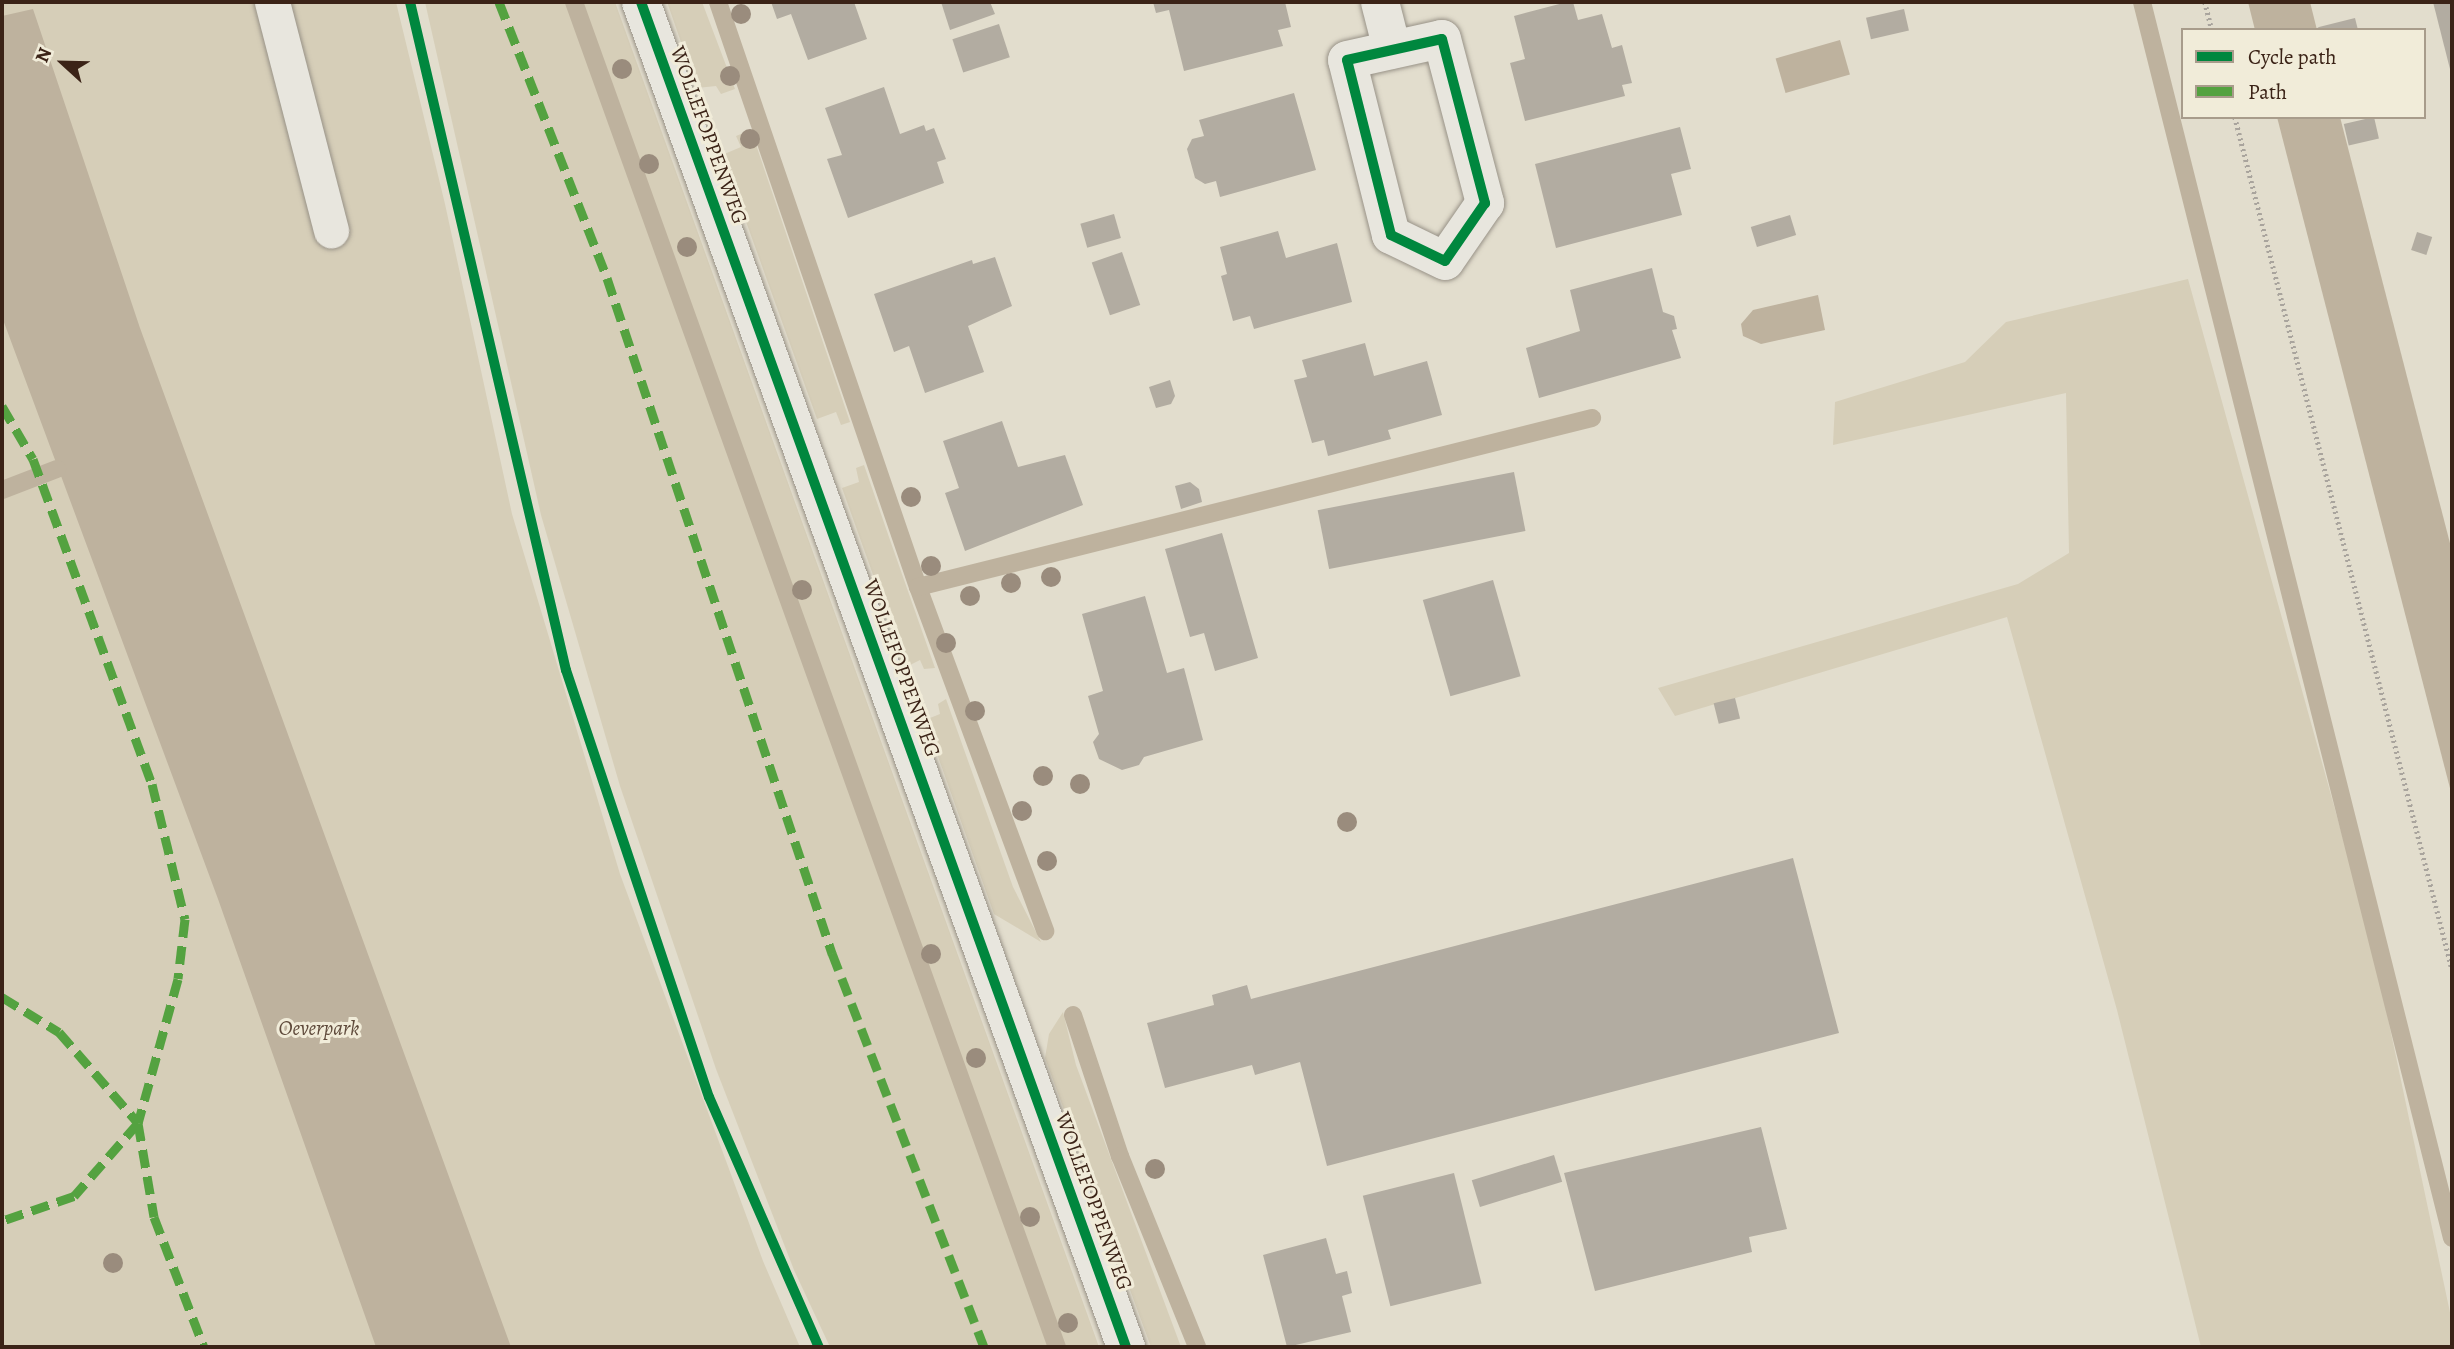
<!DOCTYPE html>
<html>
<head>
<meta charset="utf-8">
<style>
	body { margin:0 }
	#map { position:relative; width:2454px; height:1349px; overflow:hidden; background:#e2ddcd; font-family:Alegreya,serif }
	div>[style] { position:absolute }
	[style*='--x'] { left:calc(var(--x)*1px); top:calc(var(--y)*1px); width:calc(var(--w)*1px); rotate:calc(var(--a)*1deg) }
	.green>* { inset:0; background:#d6ceb8 }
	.water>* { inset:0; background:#beb29e; transform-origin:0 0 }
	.stream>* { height:18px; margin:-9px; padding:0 9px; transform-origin:9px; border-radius:9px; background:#beb29e }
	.building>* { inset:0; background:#b2aca1; transform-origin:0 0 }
	.path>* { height:4.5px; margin-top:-2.25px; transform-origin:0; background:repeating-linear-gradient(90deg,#a9a49d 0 2px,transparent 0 5.5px) }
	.roads { filter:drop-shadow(0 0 2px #989287) drop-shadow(0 0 2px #989287) }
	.service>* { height:35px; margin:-17.5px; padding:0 17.5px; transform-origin:17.5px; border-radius:17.5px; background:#e8e6de }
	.minor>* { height:38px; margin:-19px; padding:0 19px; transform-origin:19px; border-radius:19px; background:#e8e6de }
	.tertiary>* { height:38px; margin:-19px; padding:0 19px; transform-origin:19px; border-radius:19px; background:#e8e6de }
	.quiet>* { height:9px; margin-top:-4.5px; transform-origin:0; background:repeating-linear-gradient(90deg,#54a240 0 18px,transparent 0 27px) }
	.cycleway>* { height:10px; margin:-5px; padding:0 5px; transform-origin:5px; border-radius:5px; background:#00873e }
	.trees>* { width:20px; height:20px; margin:-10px; border-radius:50%; background:#9a8c7d }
	span { translate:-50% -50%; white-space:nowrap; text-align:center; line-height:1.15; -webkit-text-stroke:6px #f1ecd9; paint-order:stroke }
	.street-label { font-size:21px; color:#3b2317 }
	.park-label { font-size:21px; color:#5f4a3b; font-style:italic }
	.frame { position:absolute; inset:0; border:4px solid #3b2317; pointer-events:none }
	.legend { position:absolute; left:2181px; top:28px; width:245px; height:91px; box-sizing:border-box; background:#f1ecd9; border:2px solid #a89c8b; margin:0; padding:9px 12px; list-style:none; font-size:21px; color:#3b2317 }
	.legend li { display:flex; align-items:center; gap:14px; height:35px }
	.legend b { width:35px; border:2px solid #a89c8b }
	.north { position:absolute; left:28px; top:28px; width:70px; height:70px; -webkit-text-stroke:5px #f1ecd9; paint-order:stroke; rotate:292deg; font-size:19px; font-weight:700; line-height:28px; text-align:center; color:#3b2317 }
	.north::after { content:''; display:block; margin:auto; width:24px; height:32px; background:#3b2317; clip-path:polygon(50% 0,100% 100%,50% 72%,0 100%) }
</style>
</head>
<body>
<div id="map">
	<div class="green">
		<div style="clip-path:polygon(2px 2px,396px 2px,445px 204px,512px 514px,620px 874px,763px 1261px,800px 1347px,2px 1347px)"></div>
		<div style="clip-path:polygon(425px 2px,615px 2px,1099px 1347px,830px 1347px,794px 1270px,716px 1069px,620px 786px,541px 515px)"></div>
		<div style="clip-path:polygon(667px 2px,702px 2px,735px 89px,721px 94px,716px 86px,697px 88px)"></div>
		<div style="clip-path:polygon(751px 130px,850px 422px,841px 425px,836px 412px,817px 419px,722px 155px,741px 147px,736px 136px)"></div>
		<div style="clip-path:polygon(2188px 279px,2372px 943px,2452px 1322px,2452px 1347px,2201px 1347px,2117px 1010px,2007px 617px,1675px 716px,1658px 688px,2018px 584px,2069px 553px,2066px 393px,1833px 445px,1835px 402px,1965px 362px,2006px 322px)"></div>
		<div style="clip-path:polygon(864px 465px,890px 540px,935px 668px,924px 669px,920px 660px,906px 667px,842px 488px,859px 482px,856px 468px)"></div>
		<div style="clip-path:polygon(946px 699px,1013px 887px,1041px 942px,994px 914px,925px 720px,940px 714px,938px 704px)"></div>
		<div style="clip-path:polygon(1063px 1012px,1076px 1065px,1181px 1347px,1151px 1347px,1045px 1058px,1049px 1034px)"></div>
	</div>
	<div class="water">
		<div style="clip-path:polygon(2248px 2px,2310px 2px,2317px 30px,2255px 30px)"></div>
		<div style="clip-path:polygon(33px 9px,140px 328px,511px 1347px,376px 1347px,218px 899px,2px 317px,2px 16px)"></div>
		<div style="left:1840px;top:40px;width:36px;height:67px;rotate:74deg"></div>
		<div style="clip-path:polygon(2277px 117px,2340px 117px,2452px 551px,2452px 796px)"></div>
		<div style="clip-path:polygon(1818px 295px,1825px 330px,1761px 344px,1743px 336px,1741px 324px,1753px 310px)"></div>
	</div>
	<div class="stream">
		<div style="--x:574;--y:2;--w:1429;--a:70.25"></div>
		<div style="--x:718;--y:2;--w:618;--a:71.13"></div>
		<div style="--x:918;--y:587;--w:367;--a:69.7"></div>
		<div style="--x:2142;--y:2;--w:1274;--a:75.92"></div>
		<div style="--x:2;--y:490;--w:59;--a:-20.9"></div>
		<div style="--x:918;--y:587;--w:695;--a:-14.08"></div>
		<div style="--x:1073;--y:1015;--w:149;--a:71.6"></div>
		<div style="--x:1120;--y:1156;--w:206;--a:68"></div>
	</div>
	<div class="building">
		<div style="clip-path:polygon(771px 2px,854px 2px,867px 39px,808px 60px,791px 14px,777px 19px)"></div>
		<div style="clip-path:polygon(941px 2px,990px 2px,995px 14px,950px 30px)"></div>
		<div style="clip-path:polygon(1153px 2px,1285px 2px,1291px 27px,1278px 30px,1283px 46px,1184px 71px,1169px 10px,1156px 13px)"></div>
		<div style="clip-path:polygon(1567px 2px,1573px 2px,1578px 20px,1602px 14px,1612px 48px,1622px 45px,1632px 83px,1622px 85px,1625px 96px,1525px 121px,1510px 63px,1525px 59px,1514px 16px)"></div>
		<div style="clip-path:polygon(2433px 2px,2452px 2px,2452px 73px,2451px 73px)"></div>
		<div style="left:1904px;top:9px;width:22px;height:39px;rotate:77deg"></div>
		<div style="clip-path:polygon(2355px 18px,2358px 30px,2314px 30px,2319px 27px)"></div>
		<div style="left:999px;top:24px;width:35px;height:49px;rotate:72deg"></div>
		<div style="clip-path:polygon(884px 87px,900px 134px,924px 125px,926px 131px,934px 128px,946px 159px,937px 162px,944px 183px,848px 218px,827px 159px,842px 155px,825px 108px)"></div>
		<div style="clip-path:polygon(1294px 93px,1316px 170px,1220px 197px,1216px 181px,1205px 184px,1195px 178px,1187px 149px,1192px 139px,1204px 136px,1199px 120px)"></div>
		<div style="left:2374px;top:117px;width:22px;height:31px;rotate:77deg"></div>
		<div style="clip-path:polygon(1680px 127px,1691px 169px,1671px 174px,1682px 215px,1556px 248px,1535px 164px)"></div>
		<div style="left:1114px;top:214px;width:25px;height:35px;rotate:74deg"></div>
		<div style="left:1790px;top:215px;width:21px;height:41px;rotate:73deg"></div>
		<div style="clip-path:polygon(1278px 231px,1286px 258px,1337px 243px,1352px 302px,1254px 329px,1250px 316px,1233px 321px,1221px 276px,1227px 274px,1220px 247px)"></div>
		<div style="left:2417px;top:232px;width:16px;height:19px;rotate:18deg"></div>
		<div style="left:1122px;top:252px;width:56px;height:32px;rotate:71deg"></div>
		<div style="clip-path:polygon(995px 257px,1012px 306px,968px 326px,984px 372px,925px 393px,909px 346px,894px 352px,874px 294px,972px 260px,973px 264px)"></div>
		<div style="clip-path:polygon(1652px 268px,1663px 312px,1674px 316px,1677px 329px,1672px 330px,1681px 358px,1539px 398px,1526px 348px,1580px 331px,1570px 290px)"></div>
		<div style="clip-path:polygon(1365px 343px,1374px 376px,1427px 361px,1442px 415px,1388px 430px,1391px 439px,1328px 456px,1324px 440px,1312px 443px,1294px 380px,1307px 377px,1302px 360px)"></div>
		<div style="clip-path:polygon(1170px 380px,1175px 396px,1171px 404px,1156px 408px,1149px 387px)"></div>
		<div style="clip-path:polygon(1002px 421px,1018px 467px,1065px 455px,1083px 505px,965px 551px,945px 493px,959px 488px,943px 441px)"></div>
		<div style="left:1514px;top:472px;width:60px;height:200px;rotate:79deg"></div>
		<div style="clip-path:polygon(1190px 482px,1199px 489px,1202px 502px,1181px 509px,1175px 486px)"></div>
		<div style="clip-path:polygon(1222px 533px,1258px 658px,1215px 671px,1204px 633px,1190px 637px,1165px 549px)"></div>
		<div style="left:1493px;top:580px;width:100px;height:73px;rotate:74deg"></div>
		<div style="clip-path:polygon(1145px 596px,1167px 673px,1184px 668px,1203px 740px,1144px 757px,1139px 765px,1122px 770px,1099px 759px,1093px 742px,1099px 734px,1088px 696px,1103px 691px,1082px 614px)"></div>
		<div style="left:1735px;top:698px;width:21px;height:22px;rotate:76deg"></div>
		<div style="clip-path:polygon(1793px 858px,1839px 1033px,1327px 1166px,1300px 1062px,1255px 1075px,1252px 1065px,1165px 1088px,1147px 1023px,1214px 1005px,1212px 995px,1247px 985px,1251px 999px)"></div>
		<div style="clip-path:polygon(1761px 1127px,1787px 1229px,1749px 1237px,1752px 1252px,1595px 1291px,1564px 1173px)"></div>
		<div style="left:1554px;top:1155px;width:28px;height:86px;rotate:73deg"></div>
		<div style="left:1454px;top:1173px;width:114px;height:94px;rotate:76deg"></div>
		<div style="clip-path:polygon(1326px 1238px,1336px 1274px,1347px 1271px,1352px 1293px,1342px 1296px,1351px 1332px,1287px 1347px,1263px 1255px)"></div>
	</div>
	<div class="path">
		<div style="--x:2205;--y:2;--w:29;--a:76"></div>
		<div style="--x:2235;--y:117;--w:879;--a:75.71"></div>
	</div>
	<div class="roads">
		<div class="service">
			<div style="--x:272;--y:2;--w:236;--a:75.5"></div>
		</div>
		<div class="minor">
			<div style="--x:1380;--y:2;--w:49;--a:75.7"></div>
			<div style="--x:1442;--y:39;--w:170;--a:75.3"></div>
			<div style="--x:1485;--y:203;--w:70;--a:124.6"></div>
			<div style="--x:1445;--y:261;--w:60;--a:-154.3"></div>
			<div style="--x:1391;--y:235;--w:180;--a:-104.1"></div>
			<div style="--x:1347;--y:60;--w:97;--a:-12.5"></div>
		</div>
		<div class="tertiary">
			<div style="--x:641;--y:2;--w:1430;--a:70.17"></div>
		</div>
	</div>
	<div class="quiet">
		<div style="--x:499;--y:2;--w:296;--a:68.6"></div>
		<div style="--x:607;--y:278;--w:712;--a:71.57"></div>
		<div style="--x:832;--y:953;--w:422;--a:68.9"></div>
		<div style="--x:2;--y:406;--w:61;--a:59.7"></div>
		<div style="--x:33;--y:459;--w:346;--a:69.9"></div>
		<div style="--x:152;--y:784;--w:139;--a:76.3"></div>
		<div style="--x:185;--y:919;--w:60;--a:96.7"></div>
		<div style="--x:178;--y:979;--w:149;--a:105.5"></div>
		<div style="--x:138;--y:1123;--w:97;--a:131.2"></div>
		<div style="--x:74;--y:1196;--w:76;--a:160.9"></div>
		<div style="--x:2;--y:997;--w:67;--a:31.6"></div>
		<div style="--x:59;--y:1032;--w:121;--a:49"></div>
		<div style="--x:138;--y:1123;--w:95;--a:80.3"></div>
		<div style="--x:154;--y:1217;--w:139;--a:69"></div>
	</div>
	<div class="cycleway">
		<div style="--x:410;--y:2;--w:686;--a:76.86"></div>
		<div style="--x:566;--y:670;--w:450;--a:71.5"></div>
		<div style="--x:709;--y:1097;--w:273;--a:66.3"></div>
		<div style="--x:641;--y:2;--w:1430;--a:70.17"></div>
		<div style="--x:1442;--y:39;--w:170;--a:75.3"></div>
		<div style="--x:1485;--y:203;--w:70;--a:124.6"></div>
		<div style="--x:1445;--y:261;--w:60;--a:-154.3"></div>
		<div style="--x:1391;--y:235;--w:180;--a:-104.1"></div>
		<div style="--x:1347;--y:60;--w:97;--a:-12.5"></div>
	</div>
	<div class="trees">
		<div style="left:741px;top:14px"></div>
		<div style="left:622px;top:69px"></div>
		<div style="left:730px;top:76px"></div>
		<div style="left:750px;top:139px"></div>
		<div style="left:649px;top:164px"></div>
		<div style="left:687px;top:247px"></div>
		<div style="left:911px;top:497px"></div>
		<div style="left:931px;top:566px"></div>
		<div style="left:1051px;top:577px"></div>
		<div style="left:1011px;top:583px"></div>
		<div style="left:802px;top:590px"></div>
		<div style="left:970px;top:596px"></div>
		<div style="left:946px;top:643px"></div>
		<div style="left:975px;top:711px"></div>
		<div style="left:1043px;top:776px"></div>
		<div style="left:1080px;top:784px"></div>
		<div style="left:1022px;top:811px"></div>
		<div style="left:1347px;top:822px"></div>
		<div style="left:1047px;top:861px"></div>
		<div style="left:931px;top:954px"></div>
		<div style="left:976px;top:1058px"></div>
		<div style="left:1155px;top:1169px"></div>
		<div style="left:1030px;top:1217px"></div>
		<div style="left:113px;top:1263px"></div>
		<div style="left:1068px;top:1323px"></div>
	</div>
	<div class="street-label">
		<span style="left:709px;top:135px;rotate:70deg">WOLLEFOPPENWEG</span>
		<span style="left:902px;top:668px;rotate:70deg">WOLLEFOPPENWEG</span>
		<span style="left:1094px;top:1201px;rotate:70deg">WOLLEFOPPENWEG</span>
	</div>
	<div class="park-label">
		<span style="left:319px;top:1028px">Oeverpark</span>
	</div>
	<div class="frame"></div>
	<ul class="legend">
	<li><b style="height:9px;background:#00873e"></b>Cycle path</li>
	<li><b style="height:9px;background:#54a240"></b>Path</li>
	</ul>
	<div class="north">N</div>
</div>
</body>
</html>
